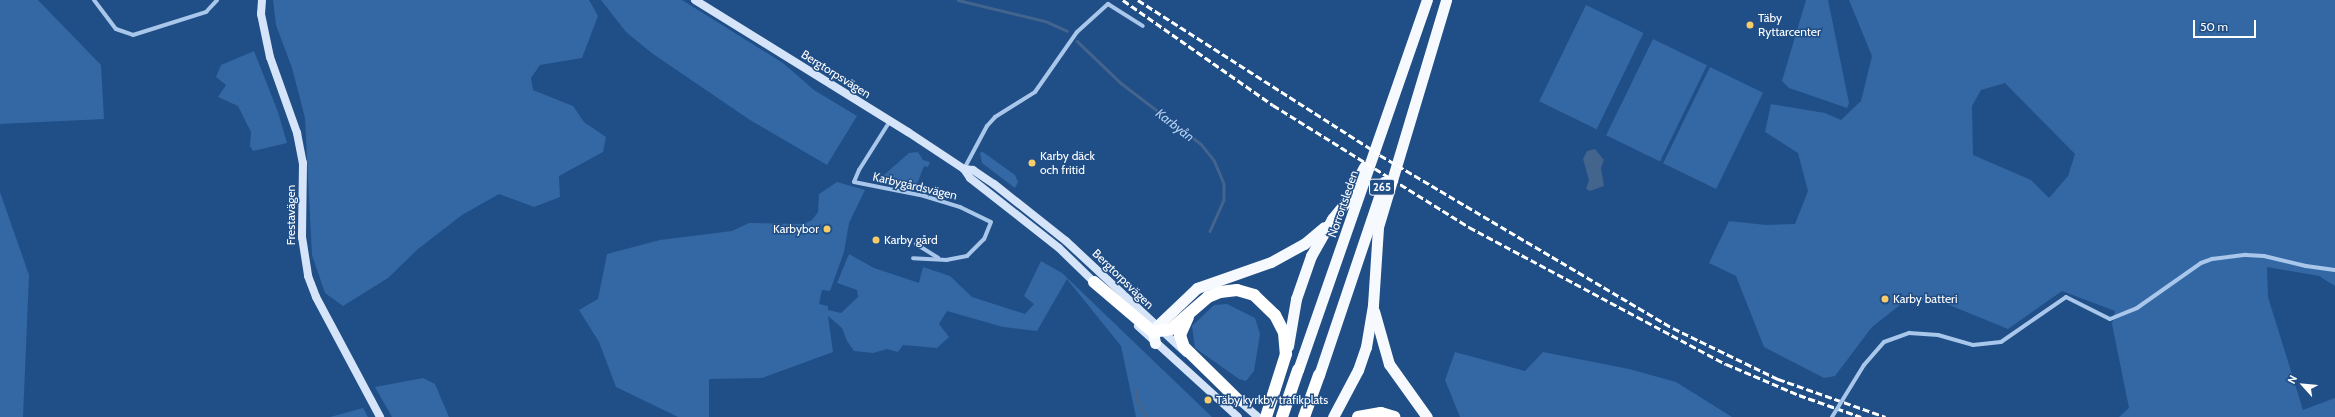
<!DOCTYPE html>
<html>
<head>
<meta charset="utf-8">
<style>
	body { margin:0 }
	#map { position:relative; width:2335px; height:417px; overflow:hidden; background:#204e87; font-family:Cabin,sans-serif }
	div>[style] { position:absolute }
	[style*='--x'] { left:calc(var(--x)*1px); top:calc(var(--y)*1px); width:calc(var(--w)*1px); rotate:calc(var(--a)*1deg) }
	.green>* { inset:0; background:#3368a4; transform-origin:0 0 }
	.water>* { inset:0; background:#42648d }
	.stream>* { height:2.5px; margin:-1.25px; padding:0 1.25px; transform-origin:1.25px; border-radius:1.25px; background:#42648d }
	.minor>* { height:4px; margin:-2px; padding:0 2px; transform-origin:2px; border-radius:2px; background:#a9c7ea }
	.secondary>* { height:8px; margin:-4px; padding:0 4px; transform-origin:4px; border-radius:4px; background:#d5e4f8 }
	.trunk>* { height:11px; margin:-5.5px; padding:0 5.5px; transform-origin:5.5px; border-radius:5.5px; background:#f6fafe }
	.motorway>* { height:12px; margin:-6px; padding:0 6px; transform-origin:6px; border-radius:6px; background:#fff }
	.rail>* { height:2.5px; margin-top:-1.25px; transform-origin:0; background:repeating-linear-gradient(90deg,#fff 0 7px,transparent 0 10px) }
	.minor-bridge>* { height:4px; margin:-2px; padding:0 2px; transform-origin:2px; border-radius:2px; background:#a9c7ea }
	.dots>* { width:11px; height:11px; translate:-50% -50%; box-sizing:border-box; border:2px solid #204e87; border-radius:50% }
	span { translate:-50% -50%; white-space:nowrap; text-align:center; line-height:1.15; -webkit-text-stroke:3px #204e87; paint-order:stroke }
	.shield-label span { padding:1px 3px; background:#204e87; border:1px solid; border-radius:3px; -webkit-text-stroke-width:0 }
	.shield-label { font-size:11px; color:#fff; font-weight:700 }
	.poi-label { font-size:12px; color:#fff }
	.left { translate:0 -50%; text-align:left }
	.right { translate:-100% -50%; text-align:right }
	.street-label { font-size:12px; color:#fff }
	.water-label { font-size:13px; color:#b5d1f2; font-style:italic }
	.north { position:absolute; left:2283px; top:365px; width:40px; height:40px; -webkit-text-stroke:3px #204e87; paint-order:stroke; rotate:297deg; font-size:11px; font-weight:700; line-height:16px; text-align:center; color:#fff }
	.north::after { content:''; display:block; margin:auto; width:14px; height:18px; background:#fff; clip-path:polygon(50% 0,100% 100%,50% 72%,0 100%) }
	.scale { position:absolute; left:2193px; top:20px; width:63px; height:18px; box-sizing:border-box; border:2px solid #fff; border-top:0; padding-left:5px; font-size:12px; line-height:14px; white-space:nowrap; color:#fff; -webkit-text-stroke:3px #204e87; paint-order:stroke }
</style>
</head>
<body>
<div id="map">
	<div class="green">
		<div style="clip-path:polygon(0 0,38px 0,101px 65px,104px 119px,0 124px)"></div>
		<div style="clip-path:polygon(273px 0,589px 0,598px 16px,582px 58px,540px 65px,531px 78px,533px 90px,573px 106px,584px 122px,606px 137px,603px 152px,559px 176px,560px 197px,534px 207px,499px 194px,462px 215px,418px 249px,388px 278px,343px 306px,325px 293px,312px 255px,305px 118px,292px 68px,276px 25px)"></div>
		<div style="clip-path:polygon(601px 0,682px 0,783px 63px,814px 90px,857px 116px,827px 165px,750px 120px,653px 54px,626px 32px)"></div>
		<div style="clip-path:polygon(1806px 0,1828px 0,1849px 103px,1847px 108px,1789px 88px,1782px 81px)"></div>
		<div style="clip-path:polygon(evenodd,1849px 0,2335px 0,2335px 286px,2319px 276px,2267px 267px,2268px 297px,2303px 410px,2335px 398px,2335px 417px,2119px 417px,2129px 408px,2112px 324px,2115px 311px,2062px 291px,2008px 329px,1937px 300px,1905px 301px,1872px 327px,1835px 376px,1824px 378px,1764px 347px,1736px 276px,1709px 263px,1729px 221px,1766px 225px,1795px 224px,1808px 191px,1798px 153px,1765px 132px,1771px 104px,1825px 113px,1841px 120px,1861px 101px,1872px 56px,1849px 0,2005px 83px,2075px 154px,2068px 176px,2049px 198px,2031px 180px,1973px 155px,1972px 106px,1981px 90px,2005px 83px)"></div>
		<div style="left:1586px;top:5px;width:64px;height:107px;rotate:26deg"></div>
		<div style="left:1653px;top:39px;width:60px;height:107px;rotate:26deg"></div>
		<div style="clip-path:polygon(254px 51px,278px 112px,287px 143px,253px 151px,250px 146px,251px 132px,238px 106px,218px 97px,226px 85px,216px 77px,221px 65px)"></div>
		<div style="left:1710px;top:67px;width:59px;height:107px;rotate:26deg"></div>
		<div style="clip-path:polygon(918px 152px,923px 160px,930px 162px,928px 167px,924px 166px,915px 189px,876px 182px,909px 153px)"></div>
		<div style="clip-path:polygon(983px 152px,1015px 175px,1018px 182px,1015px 188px,982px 163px,980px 153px)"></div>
		<div style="clip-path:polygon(837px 182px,865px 190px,849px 223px,844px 252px,830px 291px,822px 290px,819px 304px,828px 306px,828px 310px,841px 313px,858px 297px,857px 290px,837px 283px,849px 254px,874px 268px,919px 283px,923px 267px,950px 276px,972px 297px,1025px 314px,1034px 304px,1024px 296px,1041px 261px,1062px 273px,1212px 417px,1136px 417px,1121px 346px,1067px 279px,1037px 331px,1003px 327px,947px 311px,939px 324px,949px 337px,937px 348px,903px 345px,898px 352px,887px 349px,873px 353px,854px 351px,847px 341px,842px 328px,828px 316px,833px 352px,762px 378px,709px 379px,709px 417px,678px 417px,616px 387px,599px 342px,579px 310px,598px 299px,607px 254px,660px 240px,732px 231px,749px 223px,804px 224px,812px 220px,818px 212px,819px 194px)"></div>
		<div style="clip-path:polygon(0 192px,29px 275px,23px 417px,0 417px)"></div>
		<div style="clip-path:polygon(1227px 304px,1255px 318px,1260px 334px,1254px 371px,1246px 381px,1239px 379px,1195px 348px,1192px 326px,1214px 305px)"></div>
		<div style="clip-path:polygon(1455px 352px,1525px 371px,1543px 352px,1629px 369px,1676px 382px,1732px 417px,1460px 417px,1445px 380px)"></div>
		<div style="clip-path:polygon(423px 378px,435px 384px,449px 417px,392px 417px,375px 387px)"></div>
		<div style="clip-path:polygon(363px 408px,368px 417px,330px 417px)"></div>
	</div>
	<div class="water">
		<div style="clip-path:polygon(1595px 149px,1604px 160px,1601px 168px,1604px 186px,1590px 191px,1586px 189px,1589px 180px,1583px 159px,1587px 151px)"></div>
	</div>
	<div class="stream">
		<div style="--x:958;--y:0;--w:89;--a:13.6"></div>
		<div style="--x:1045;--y:21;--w:24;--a:24"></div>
		<div style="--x:1077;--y:41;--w:61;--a:43.7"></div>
		<div style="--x:1121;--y:83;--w:101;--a:37.3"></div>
		<div style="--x:1201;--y:144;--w:21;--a:51"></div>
		<div style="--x:1214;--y:160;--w:26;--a:67"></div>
		<div style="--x:1224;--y:184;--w:16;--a:90"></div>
		<div style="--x:1224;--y:200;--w:34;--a:114"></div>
		<div style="--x:1137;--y:390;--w:10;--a:90"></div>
		<div style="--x:1137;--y:400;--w:20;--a:60"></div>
	</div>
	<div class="minor">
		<div style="--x:94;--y:0;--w:36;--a:53"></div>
		<div style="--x:116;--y:29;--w:18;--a:19"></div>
		<div style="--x:133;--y:35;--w:77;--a:-17.5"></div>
		<div style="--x:206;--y:12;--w:16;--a:-47"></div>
		<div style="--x:890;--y:121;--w:58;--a:122.3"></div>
		<div style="--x:859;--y:170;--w:13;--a:113"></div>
		<div style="--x:854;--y:182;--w:71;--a:11.3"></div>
		<div style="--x:924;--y:196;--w:38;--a:17"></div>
		<div style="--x:960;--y:207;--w:34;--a:26"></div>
		<div style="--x:991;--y:222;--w:18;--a:112"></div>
		<div style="--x:984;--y:239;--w:24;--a:135"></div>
		<div style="--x:967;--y:256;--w:20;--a:169"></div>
		<div style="--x:947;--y:260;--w:34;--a:-177"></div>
		<div style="--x:964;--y:169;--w:49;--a:-61.9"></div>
		<div style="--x:987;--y:126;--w:12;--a:-48"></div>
		<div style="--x:995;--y:117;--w:47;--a:-32"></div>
		<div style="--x:1035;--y:92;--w:73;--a:-55"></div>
		<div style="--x:1077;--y:32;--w:42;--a:-42.1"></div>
		<div style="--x:1108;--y:4;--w:41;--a:32.2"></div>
		<div style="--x:916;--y:244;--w:26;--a:32"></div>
		<div style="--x:1864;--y:365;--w:30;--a:-49"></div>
		<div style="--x:1884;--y:342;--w:27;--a:-20"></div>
		<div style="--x:1909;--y:333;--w:29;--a:4"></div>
		<div style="--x:1938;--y:335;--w:36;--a:16"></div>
		<div style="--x:1973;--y:345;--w:28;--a:-6"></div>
		<div style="--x:2001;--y:342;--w:79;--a:-34.7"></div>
		<div style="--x:2066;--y:297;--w:49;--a:26.6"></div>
		<div style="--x:2110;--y:319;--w:29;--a:-22"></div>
		<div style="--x:2137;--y:308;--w:78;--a:-35.1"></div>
		<div style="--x:2201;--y:263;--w:12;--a:-20"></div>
		<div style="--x:2212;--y:259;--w:34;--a:-7"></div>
		<div style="--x:2246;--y:255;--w:18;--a:3"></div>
		<div style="--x:2264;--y:256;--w:43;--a:13.4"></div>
		<div style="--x:2306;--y:266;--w:29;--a:8"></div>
	</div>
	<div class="secondary">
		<div style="--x:262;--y:0;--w:14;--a:94"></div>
		<div style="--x:261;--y:14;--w:44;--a:78.2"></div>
		<div style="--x:270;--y:57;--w:81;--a:70.4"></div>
		<div style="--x:297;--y:133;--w:31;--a:79"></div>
		<div style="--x:303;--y:163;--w:74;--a:90.8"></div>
		<div style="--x:302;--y:237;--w:39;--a:81"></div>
		<div style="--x:308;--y:276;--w:22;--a:69"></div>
		<div style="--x:316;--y:297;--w:136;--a:61.9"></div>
		<div style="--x:695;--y:0;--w:251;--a:31.8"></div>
		<div style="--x:908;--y:132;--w:67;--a:33.5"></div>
		<div style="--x:964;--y:169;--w:11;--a:56"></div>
		<div style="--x:970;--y:178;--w:113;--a:38.2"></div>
		<div style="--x:1059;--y:248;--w:53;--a:44.2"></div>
		<div style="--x:964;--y:169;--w:9;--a:6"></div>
		<div style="--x:973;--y:170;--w:25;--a:34"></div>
		<div style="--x:994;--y:184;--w:92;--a:38.4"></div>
		<div style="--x:1066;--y:241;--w:164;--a:43"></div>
		<div style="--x:1138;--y:326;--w:135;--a:42.3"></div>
		<div style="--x:1235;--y:397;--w:30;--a:41"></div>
	</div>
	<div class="trunk">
		<div style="--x:1374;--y:311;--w:55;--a:74.2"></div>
		<div style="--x:1389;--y:364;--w:65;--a:54.4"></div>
		<div style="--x:1155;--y:343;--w:11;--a:-100"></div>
		<div style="--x:1153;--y:332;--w:6;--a:-59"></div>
		<div style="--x:1156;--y:327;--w:57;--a:-43.6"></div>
		<div style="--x:1197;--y:288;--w:78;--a:-19.4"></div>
		<div style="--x:1271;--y:262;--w:38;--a:-29"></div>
		<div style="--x:1304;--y:244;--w:26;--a:-40"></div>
		<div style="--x:1288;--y:346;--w:48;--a:-80.3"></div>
		<div style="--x:1296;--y:299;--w:46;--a:-70.8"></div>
		<div style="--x:1311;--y:256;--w:43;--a:-60.4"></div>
		<div style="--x:1332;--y:219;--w:21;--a:-51"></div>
		<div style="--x:1345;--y:203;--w:41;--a:-62.2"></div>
		<div style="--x:1298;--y:370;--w:392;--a:-70.8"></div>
		<div style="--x:1319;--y:375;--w:204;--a:-71.4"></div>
		<div style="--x:1333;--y:417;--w:53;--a:-62"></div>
		<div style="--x:1358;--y:370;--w:24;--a:-71"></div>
		<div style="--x:1366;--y:347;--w:43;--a:-80.5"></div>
		<div style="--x:1373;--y:305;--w:78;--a:-86.3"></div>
		<div style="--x:1378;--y:227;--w:237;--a:-73.3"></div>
	</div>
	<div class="motorway">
		<div style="--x:1094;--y:282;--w:77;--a:40.3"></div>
		<div style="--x:1153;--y:332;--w:18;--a:-9"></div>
		<div style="--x:1171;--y:329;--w:49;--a:-40.9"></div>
		<div style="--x:1208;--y:297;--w:13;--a:-23"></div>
		<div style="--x:1220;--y:292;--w:17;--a:-7"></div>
		<div style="--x:1237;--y:290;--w:18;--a:16"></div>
		<div style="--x:1254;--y:295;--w:29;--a:44"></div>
		<div style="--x:1275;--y:315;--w:20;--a:63"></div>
		<div style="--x:1284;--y:333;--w:21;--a:85"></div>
		<div style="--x:1286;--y:354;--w:66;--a:107.6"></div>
		<div style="--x:1188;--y:317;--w:20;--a:114"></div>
		<div style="--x:1180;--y:335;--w:13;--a:72"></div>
		<div style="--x:1184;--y:347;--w:76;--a:44.5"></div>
		<div style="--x:1282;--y:417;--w:50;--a:-71.2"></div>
		<div style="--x:1304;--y:417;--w:45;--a:-70.3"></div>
		<div style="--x:1358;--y:417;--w:23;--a:-10"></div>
		<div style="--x:1381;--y:413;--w:14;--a:17"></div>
	</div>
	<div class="rail">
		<div style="--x:1123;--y:0;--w:183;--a:35"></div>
		<div style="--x:1273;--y:105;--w:231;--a:31.9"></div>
		<div style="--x:1469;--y:227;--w:291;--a:28.1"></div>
		<div style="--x:1726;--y:364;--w:79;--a:23"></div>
		<div style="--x:1799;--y:395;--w:66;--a:19.5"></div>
		<div style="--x:1138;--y:0;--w:287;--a:32.6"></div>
		<div style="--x:1380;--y:155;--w:340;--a:30.6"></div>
		<div style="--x:1673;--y:328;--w:117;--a:25.9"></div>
		<div style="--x:1778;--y:379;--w:114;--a:19.4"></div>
	</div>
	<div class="minor-bridge">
		<div style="--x:1832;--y:417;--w:61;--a:-58.4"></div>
	</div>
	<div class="dots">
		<div style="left:1750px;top:25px;background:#f8cd69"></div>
		<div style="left:1032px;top:163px;background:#f8cd69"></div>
		<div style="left:827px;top:229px;background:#f8cd69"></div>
		<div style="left:876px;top:240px;background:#f8cd69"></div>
		<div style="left:1885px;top:299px;background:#f8cd69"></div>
		<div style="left:1208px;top:400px;background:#f8cd69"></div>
	</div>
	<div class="shield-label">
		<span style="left:1382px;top:187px">265</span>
	</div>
	<div class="poi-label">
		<span class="left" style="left:1758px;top:25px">Täby<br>Ryttarcenter</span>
		<span class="left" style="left:1040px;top:163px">Karby däck<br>och fritid</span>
		<span class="right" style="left:819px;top:229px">Karbybor</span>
		<span class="left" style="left:884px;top:240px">Karby gård</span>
		<span class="left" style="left:1893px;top:299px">Karby batteri</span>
		<span class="left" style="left:1216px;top:400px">Täby kyrkby trafikplats</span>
	</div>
	<div class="street-label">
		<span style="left:836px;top:74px;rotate:32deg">Bergtorpsvägen</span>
		<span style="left:915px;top:186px;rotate:13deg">Karbygårdsvägen</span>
		<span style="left:1343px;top:204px;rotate:-71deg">Norrortsleden</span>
		<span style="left:291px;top:215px;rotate:-90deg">Frestavägen</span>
		<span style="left:1123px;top:279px;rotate:44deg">Bergtorpsvägen</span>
	</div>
	<div class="water-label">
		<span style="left:1175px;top:125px;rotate:38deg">Karbyån</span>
	</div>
	<div class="north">N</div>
	<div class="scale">50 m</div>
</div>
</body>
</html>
